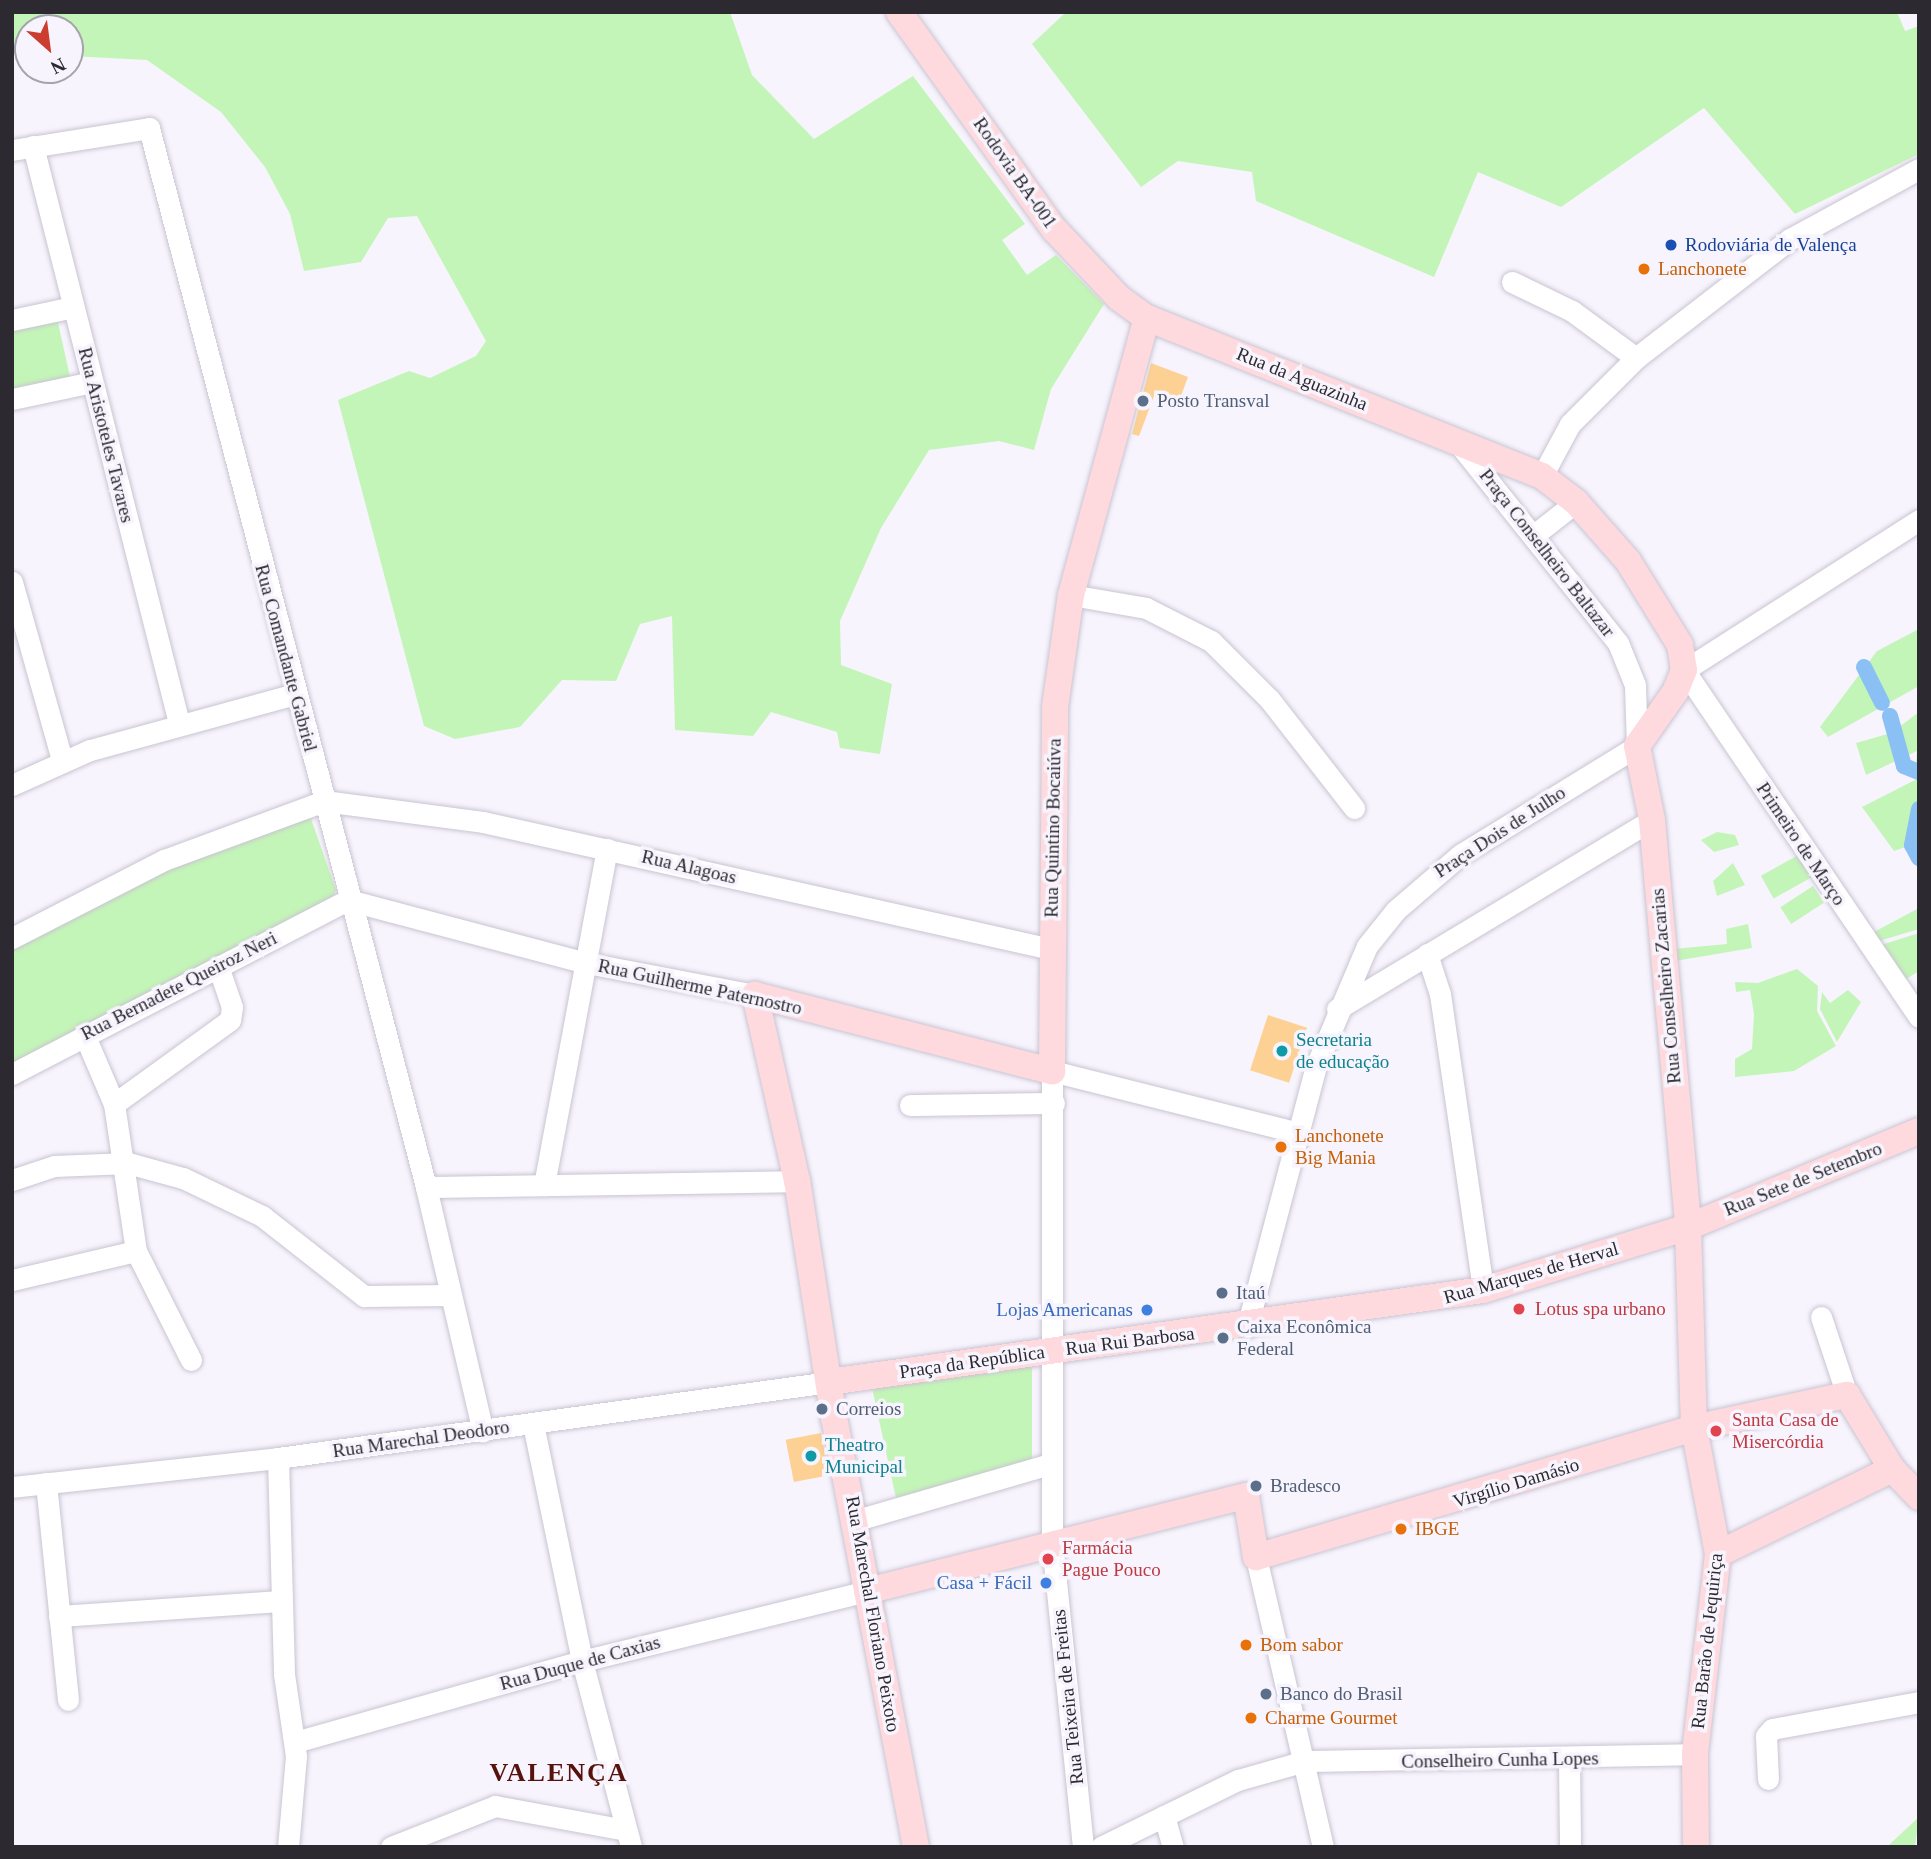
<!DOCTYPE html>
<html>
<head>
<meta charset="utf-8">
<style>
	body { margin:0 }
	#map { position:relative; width:1931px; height:1859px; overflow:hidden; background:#f7f4fd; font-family:"Times New Roman",serif }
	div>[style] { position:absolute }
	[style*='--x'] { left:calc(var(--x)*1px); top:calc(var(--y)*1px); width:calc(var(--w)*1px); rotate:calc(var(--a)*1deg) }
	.green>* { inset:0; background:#c4f5b8; transform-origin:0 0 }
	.canal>* { height:16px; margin:-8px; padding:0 8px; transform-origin:8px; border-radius:8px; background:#8ac0f4 }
	.building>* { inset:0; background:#fdd193; transform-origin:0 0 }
	.roads { filter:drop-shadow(0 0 2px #c9c4d2) drop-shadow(0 0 2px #c9c4d2) }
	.minor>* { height:21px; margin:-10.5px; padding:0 10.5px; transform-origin:10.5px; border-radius:10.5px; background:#fff }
	.major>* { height:26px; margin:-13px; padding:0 13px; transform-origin:13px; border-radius:13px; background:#fedade }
	.dots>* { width:19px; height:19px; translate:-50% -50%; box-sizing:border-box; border:4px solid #f7f4fd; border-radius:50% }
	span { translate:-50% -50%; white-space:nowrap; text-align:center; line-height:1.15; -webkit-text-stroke:7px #f7f4fd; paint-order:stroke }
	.street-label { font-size:19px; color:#2c2a30 }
	.transit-label { font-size:19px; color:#164399 }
	.left { translate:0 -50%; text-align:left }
	.food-label { font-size:19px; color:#c56008 }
	.service-label { font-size:19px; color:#4e5e75 }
	.culture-label { font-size:19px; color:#0d838f }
	.health-label { font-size:19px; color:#be3a42 }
	.shop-label { font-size:19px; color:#366cbe }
	.right { translate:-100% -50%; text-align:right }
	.district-label { font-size:26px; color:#56120c; font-weight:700; letter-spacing:2px }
	.frame { position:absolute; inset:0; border:14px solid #2c2a30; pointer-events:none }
	.north { position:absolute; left:14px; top:14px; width:70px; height:70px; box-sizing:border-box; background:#f7f4fd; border:2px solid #a6a3ab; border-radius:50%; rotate:152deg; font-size:19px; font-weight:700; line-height:28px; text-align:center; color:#2c2a30 }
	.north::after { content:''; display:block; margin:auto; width:24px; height:32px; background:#cb3e2f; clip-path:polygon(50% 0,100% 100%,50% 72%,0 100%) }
</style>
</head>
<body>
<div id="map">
	<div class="green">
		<div style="clip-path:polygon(12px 12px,730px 12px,752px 75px,814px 139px,913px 76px,1025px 224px,1002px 240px,1027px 275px,1056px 255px,1104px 304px,1051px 389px,1034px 450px,999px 441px,929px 450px,881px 528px,840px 621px,841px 665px,892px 684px,880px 754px,840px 748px,837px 732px,771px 712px,753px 736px,675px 730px,672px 616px,640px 624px,616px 681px,562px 680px,520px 727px,455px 739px,424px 726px,338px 400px,409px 371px,430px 378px,476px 356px,486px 341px,417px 216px,388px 218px,361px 262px,304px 271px,290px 214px,265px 167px,221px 112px,147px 60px,70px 56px,70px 28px,28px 28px,28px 55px,12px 55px)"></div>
		<div style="clip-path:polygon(1066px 12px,1897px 12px,1905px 31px,1919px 26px,1919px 154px,1795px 214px,1704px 108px,1561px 207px,1478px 172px,1434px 277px,1256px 201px,1252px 172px,1178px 161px,1141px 187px,1032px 44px)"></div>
		<div style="clip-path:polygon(57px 318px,70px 377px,12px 391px,12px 328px)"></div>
		<div style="clip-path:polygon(1919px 629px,1919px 686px,1828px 737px,1820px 727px,1877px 651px)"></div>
		<div style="clip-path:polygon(1919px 712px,1919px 769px,1915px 773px,1917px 751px,1866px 775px,1856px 743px,1891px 733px)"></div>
		<div style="clip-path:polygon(1919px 778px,1919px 855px,1911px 845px,1894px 851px,1862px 807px)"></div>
		<div style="clip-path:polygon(309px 813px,336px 890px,332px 899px,12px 1069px,12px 946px,178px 861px)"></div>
		<div style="clip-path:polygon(1717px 832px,1735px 835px,1739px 845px,1714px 852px,1701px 840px)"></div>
		<div style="left:1802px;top:853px;width:26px;height:47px;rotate:61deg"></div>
		<div style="clip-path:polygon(1733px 863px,1745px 885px,1717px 896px,1713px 881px)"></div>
		<div style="left:1813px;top:886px;width:20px;height:39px;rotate:57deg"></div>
		<div style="clip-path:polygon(1919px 908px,1919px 929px,1879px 941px,1874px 932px)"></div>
		<div style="clip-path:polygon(1748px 924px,1752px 948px,1675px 961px,1673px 949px,1727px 944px,1726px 929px)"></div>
		<div style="clip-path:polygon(1919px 933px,1919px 971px,1898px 984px,1881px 945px)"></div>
		<div style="clip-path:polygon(1797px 969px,1818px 986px,1817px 1011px,1836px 1046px,1794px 1071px,1735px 1077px,1735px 1059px,1752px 1049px,1754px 1014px,1750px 990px,1736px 992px,1735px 982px,1758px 983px)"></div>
		<div style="clip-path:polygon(1848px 990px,1861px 1002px,1837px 1042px,1820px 1009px,1822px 992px,1830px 1003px)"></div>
		<div style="clip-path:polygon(1032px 1360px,1032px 1463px,896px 1498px,871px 1383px)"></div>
		<div style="clip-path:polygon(1919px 1817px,1915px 1847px,1887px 1847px,1892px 1842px)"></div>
	</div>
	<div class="canal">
		<div style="--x:1864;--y:667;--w:40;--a:63.4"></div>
		<div style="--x:1890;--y:716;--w:52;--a:74.4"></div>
		<div style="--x:1904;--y:766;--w:16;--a:22"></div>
		<div style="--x:1919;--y:809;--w:37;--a:101"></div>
		<div style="--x:1912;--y:845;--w:15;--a:62"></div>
	</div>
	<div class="building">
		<div style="clip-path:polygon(1151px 363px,1188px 377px,1178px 404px,1154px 396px,1139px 436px,1132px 434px)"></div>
		<div style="left:1268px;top:1015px;width:41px;height:58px;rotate:18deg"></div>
		<div style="left:821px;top:1433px;width:43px;height:36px;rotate:79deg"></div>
	</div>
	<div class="roads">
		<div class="minor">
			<div style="--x:33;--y:146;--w:595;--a:75.8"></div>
			<div style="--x:12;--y:150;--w:139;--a:-9.1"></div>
			<div style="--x:149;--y:128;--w:1095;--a:75.34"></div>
			<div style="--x:426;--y:1187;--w:251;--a:76.9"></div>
			<div style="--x:1512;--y:282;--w:67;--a:25.8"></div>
			<div style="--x:1572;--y:311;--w:79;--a:36.3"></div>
			<div style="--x:12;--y:320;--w:62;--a:-12"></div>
			<div style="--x:12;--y:399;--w:82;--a:-12"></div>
			<div style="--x:1542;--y:476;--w:59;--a:-61.7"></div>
			<div style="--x:1570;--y:424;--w:93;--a:-45"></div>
			<div style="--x:1636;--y:358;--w:195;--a:-37.7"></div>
			<div style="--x:1790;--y:239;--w:147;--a:-28.5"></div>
			<div style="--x:1919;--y:520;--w:279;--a:147.4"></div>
			<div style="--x:1684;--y:670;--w:419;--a:55.9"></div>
			<div style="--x:1534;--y:535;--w:53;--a:-38.2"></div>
			<div style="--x:12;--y:582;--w:185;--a:74.3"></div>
			<div style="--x:1071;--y:595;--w:76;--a:9.8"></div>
			<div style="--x:1146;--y:608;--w:73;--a:26.9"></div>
			<div style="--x:1211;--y:641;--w:83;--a:45"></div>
			<div style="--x:1270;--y:700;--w:137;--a:52.1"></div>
			<div style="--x:12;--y:785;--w:85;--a:-24.2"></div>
			<div style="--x:90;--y:750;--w:213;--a:-15.3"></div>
			<div style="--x:12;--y:938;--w:171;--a:-27.2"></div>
			<div style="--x:164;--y:860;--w:171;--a:-20.2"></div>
			<div style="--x:324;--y:801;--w:160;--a:7.5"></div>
			<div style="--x:483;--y:822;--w:582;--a:12.6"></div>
			<div style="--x:1427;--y:954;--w:42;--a:72"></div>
			<div style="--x:1440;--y:994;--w:299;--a:81.7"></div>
			<div style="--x:1337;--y:1009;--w:367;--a:-31"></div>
			<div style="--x:12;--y:1074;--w:378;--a:-27.4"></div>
			<div style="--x:348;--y:900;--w:247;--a:14.8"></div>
			<div style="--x:587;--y:963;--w:171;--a:10.8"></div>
			<div style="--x:114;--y:1104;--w:143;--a:-35.9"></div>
			<div style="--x:230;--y:1020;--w:13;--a:-81"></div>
			<div style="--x:232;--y:1007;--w:43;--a:-108.9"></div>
			<div style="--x:910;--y:1105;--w:144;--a:-0.8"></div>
			<div style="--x:12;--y:1180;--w:44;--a:-18.4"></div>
			<div style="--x:54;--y:1166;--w:74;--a:-2.3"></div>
			<div style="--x:128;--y:1163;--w:57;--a:15.3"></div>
			<div style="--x:183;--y:1178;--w:88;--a:25.7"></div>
			<div style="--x:262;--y:1216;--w:130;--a:38.1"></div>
			<div style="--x:364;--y:1296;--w:87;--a:-0.7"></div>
			<div style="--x:544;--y:1185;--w:342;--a:-79.4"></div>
			<div style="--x:426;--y:1187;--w:371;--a:-0.9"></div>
			<div style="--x:136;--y:1251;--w:122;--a:63.2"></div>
			<div style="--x:12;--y:1280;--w:127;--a:-13.2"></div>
			<div style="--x:136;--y:1251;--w:149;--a:-98.5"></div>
			<div style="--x:114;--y:1104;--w:76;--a:-113.2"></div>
			<div style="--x:1821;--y:1317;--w:82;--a:71.6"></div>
			<div style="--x:1247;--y:1327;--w:270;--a:-75.2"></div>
			<div style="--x:1316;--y:1066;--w:130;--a:-67"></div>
			<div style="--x:1367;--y:946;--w:46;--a:-51.1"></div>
			<div style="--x:1396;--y:910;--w:84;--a:-40.7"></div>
			<div style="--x:1460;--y:855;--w:208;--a:-31.6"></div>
			<div style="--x:1637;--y:746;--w:61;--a:-91.9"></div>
			<div style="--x:1635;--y:685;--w:45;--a:-112"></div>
			<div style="--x:1618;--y:643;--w:258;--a:-128.6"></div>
			<div style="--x:533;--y:1424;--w:242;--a:78.3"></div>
			<div style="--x:582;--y:1661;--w:192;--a:75.2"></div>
			<div style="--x:278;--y:1458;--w:216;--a:88.4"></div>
			<div style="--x:284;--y:1674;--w:83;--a:81.7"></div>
			<div style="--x:296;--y:1756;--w:91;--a:95"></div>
			<div style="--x:46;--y:1483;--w:218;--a:84.2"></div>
			<div style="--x:12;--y:1487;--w:268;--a:-6.2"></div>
			<div style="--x:278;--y:1458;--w:556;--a:-7.85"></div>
			<div style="--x:857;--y:1520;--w:201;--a:-16.2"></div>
			<div style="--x:1256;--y:1557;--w:298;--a:77"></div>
			<div style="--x:59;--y:1616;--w:222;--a:-3.9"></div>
			<div style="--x:295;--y:1742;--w:298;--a:-15.8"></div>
			<div style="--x:582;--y:1661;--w:293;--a:-13.8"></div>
			<div style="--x:1569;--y:1761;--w:86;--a:89.3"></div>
			<div style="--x:1768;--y:1779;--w:43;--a:-92.7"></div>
			<div style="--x:1766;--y:1736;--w:9;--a:-49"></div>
			<div style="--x:1772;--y:1729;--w:149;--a:-10.4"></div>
			<div style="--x:1164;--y:1816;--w:32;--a:74"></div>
			<div style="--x:391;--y:1847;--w:112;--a:-21.5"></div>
			<div style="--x:495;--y:1806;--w:133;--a:10.4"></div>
			<div style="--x:1083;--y:1847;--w:309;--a:-95.8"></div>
			<div style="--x:1052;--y:1540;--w:469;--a:-90"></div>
			<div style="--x:1052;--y:1071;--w:254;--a:14.1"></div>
			<div style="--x:1101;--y:1847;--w:153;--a:-26.1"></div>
			<div style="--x:1238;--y:1780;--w:70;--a:-15.8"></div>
			<div style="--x:1305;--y:1761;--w:390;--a:-1"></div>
		</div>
		<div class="major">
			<div style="--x:899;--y:12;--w:267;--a:54.5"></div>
			<div style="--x:1054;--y:229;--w:95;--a:46.7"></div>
			<div style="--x:1119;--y:298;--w:34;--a:36"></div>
			<div style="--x:1147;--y:318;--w:425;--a:21.8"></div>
			<div style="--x:1542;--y:476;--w:43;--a:37.4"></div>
			<div style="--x:1576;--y:502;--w:79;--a:48.6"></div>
			<div style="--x:1628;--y:561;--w:99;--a:58.2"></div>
			<div style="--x:1680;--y:645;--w:25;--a:81"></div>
			<div style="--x:1684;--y:670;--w:24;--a:112"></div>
			<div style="--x:1675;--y:692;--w:66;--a:125.1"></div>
			<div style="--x:1637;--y:746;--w:76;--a:78.5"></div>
			<div style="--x:1652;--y:820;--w:409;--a:84.9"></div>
			<div style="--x:1688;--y:1227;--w:201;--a:88.3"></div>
			<div style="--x:1694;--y:1428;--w:128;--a:79.2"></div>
			<div style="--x:1718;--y:1554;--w:201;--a:96.6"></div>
			<div style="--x:1695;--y:1754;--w:93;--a:89.4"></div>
			<div style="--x:829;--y:1382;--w:660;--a:-8.01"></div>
			<div style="--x:1483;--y:1290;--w:214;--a:-17.1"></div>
			<div style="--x:1688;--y:1227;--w:250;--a:-22.6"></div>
			<div style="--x:1718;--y:1554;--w:194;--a:-26"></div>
			<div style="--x:1892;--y:1469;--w:39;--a:46"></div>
			<div style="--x:867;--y:1591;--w:391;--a:-14.1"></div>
			<div style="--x:1246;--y:1496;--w:62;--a:80.7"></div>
			<div style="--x:1256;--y:1557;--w:457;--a:-16.4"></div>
			<div style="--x:1694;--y:1428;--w:157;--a:-12.2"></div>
			<div style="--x:1847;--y:1395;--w:87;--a:58.7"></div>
			<div style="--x:916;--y:1847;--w:436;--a:-100.8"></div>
			<div style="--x:834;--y:1419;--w:241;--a:-98.8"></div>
			<div style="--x:797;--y:1181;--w:191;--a:-102.7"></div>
			<div style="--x:755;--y:995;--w:307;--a:14.4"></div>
			<div style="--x:1052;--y:1071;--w:364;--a:-89.5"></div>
			<div style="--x:1055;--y:707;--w:113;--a:-81.9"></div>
			<div style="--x:1071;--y:595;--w:287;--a:-74.7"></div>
		</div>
	</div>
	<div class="dots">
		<div style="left:1671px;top:245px;background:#1a4fb4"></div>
		<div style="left:1644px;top:269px;background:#e8710a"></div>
		<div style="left:1143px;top:401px;background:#5c6f8a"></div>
		<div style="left:1282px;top:1051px;background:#0f9aa8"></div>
		<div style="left:1281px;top:1147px;background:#e8710a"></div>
		<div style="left:1222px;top:1293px;background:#5c6f8a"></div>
		<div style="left:1519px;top:1309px;background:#e0444e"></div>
		<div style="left:1147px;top:1310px;background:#3f7fe0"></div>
		<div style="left:1223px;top:1338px;background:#5c6f8a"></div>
		<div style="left:822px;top:1409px;background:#5c6f8a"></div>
		<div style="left:1716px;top:1431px;background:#e0444e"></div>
		<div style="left:811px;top:1456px;background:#0f9aa8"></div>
		<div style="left:1256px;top:1486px;background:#5c6f8a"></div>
		<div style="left:1401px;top:1529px;background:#e8710a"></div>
		<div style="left:1048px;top:1559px;background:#e0444e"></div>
		<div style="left:1046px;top:1583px;background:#3f7fe0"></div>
		<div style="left:1246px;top:1645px;background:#e8710a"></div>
		<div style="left:1266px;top:1694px;background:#5c6f8a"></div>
		<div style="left:1251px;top:1718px;background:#e8710a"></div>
	</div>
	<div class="street-label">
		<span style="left:1015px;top:173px;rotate:55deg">Rodovia BA-001</span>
		<span style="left:1302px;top:379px;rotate:22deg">Rua da Aguazinha</span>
		<span style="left:106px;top:435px;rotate:76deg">Rua Aristoteles Tavares</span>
		<span style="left:1547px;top:553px;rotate:52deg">Praça Conselheiro Baltazar</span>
		<span style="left:286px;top:658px;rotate:75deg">Rua Comandante Gabriel</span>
		<span style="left:1053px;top:828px;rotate:-89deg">Rua Quintino Bocaiúva</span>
		<span style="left:1500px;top:832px;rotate:-33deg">Praça Dois de Julho</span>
		<span style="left:1801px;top:844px;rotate:56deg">Primeiro de Março</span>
		<span style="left:689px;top:867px;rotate:13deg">Rua Alagoas</span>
		<span style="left:179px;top:986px;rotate:-27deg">Rua Bernadete Queiroz Neri</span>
		<span style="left:1666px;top:986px;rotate:-95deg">Rua Conselheiro Zacarias</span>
		<span style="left:700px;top:987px;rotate:12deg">Rua Guilherme Paternostro</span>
		<span style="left:1803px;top:1179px;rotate:-22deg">Rua Sete de Setembro</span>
		<span style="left:1531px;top:1273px;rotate:-16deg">Rua Marques de Herval</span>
		<span style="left:1130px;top:1341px;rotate:-7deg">Rua Rui Barbosa</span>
		<span style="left:972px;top:1362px;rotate:-8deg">Praça da República</span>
		<span style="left:421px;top:1439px;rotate:-8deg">Rua Marechal Deodoro</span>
		<span style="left:1516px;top:1483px;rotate:-17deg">Virgílio Damásio</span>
		<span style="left:873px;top:1614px;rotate:80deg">Rua Marechal Floriano Peixoto</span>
		<span style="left:1707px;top:1641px;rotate:-84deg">Rua Barão de Jequiriça</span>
		<span style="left:580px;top:1663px;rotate:-15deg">Rua Duque de Caxias</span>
		<span style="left:1068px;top:1697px;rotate:-96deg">Rua Teixeira de Freitas</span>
		<span style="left:1500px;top:1760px;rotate:-1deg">Conselheiro Cunha Lopes</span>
	</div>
	<div class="transit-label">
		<span class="left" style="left:1685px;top:245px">Rodoviária de Valença</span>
	</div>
	<div class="food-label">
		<span class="left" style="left:1658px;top:269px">Lanchonete</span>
		<span class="left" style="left:1295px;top:1147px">Lanchonete<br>Big Mania</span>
		<span class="left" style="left:1415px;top:1529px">IBGE</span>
		<span class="left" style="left:1260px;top:1645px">Bom sabor</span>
		<span class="left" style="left:1265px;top:1718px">Charme Gourmet</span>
	</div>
	<div class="service-label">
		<span class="left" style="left:1157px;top:401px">Posto Transval</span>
		<span class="left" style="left:1236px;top:1293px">Itaú</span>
		<span class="left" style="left:1237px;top:1338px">Caixa Econômica<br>Federal</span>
		<span class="left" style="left:836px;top:1409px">Correios</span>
		<span class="left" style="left:1270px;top:1486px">Bradesco</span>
		<span class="left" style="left:1280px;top:1694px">Banco do Brasil</span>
	</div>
	<div class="culture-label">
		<span class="left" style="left:1296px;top:1051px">Secretaria<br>de educação</span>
		<span class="left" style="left:825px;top:1456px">Theatro<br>Municipal</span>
	</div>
	<div class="health-label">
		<span class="left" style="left:1535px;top:1309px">Lotus spa urbano</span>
		<span class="left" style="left:1732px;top:1431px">Santa Casa de<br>Misercórdia</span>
		<span class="left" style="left:1062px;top:1559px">Farmácia<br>Pague Pouco</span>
	</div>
	<div class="shop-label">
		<span class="right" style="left:1133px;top:1310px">Lojas Americanas</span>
		<span class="right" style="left:1032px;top:1583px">Casa + Fácil</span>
	</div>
	<div class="district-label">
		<span style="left:559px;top:1773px">VALENÇA</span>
	</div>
	<div class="frame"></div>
	<div class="north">N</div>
</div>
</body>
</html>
